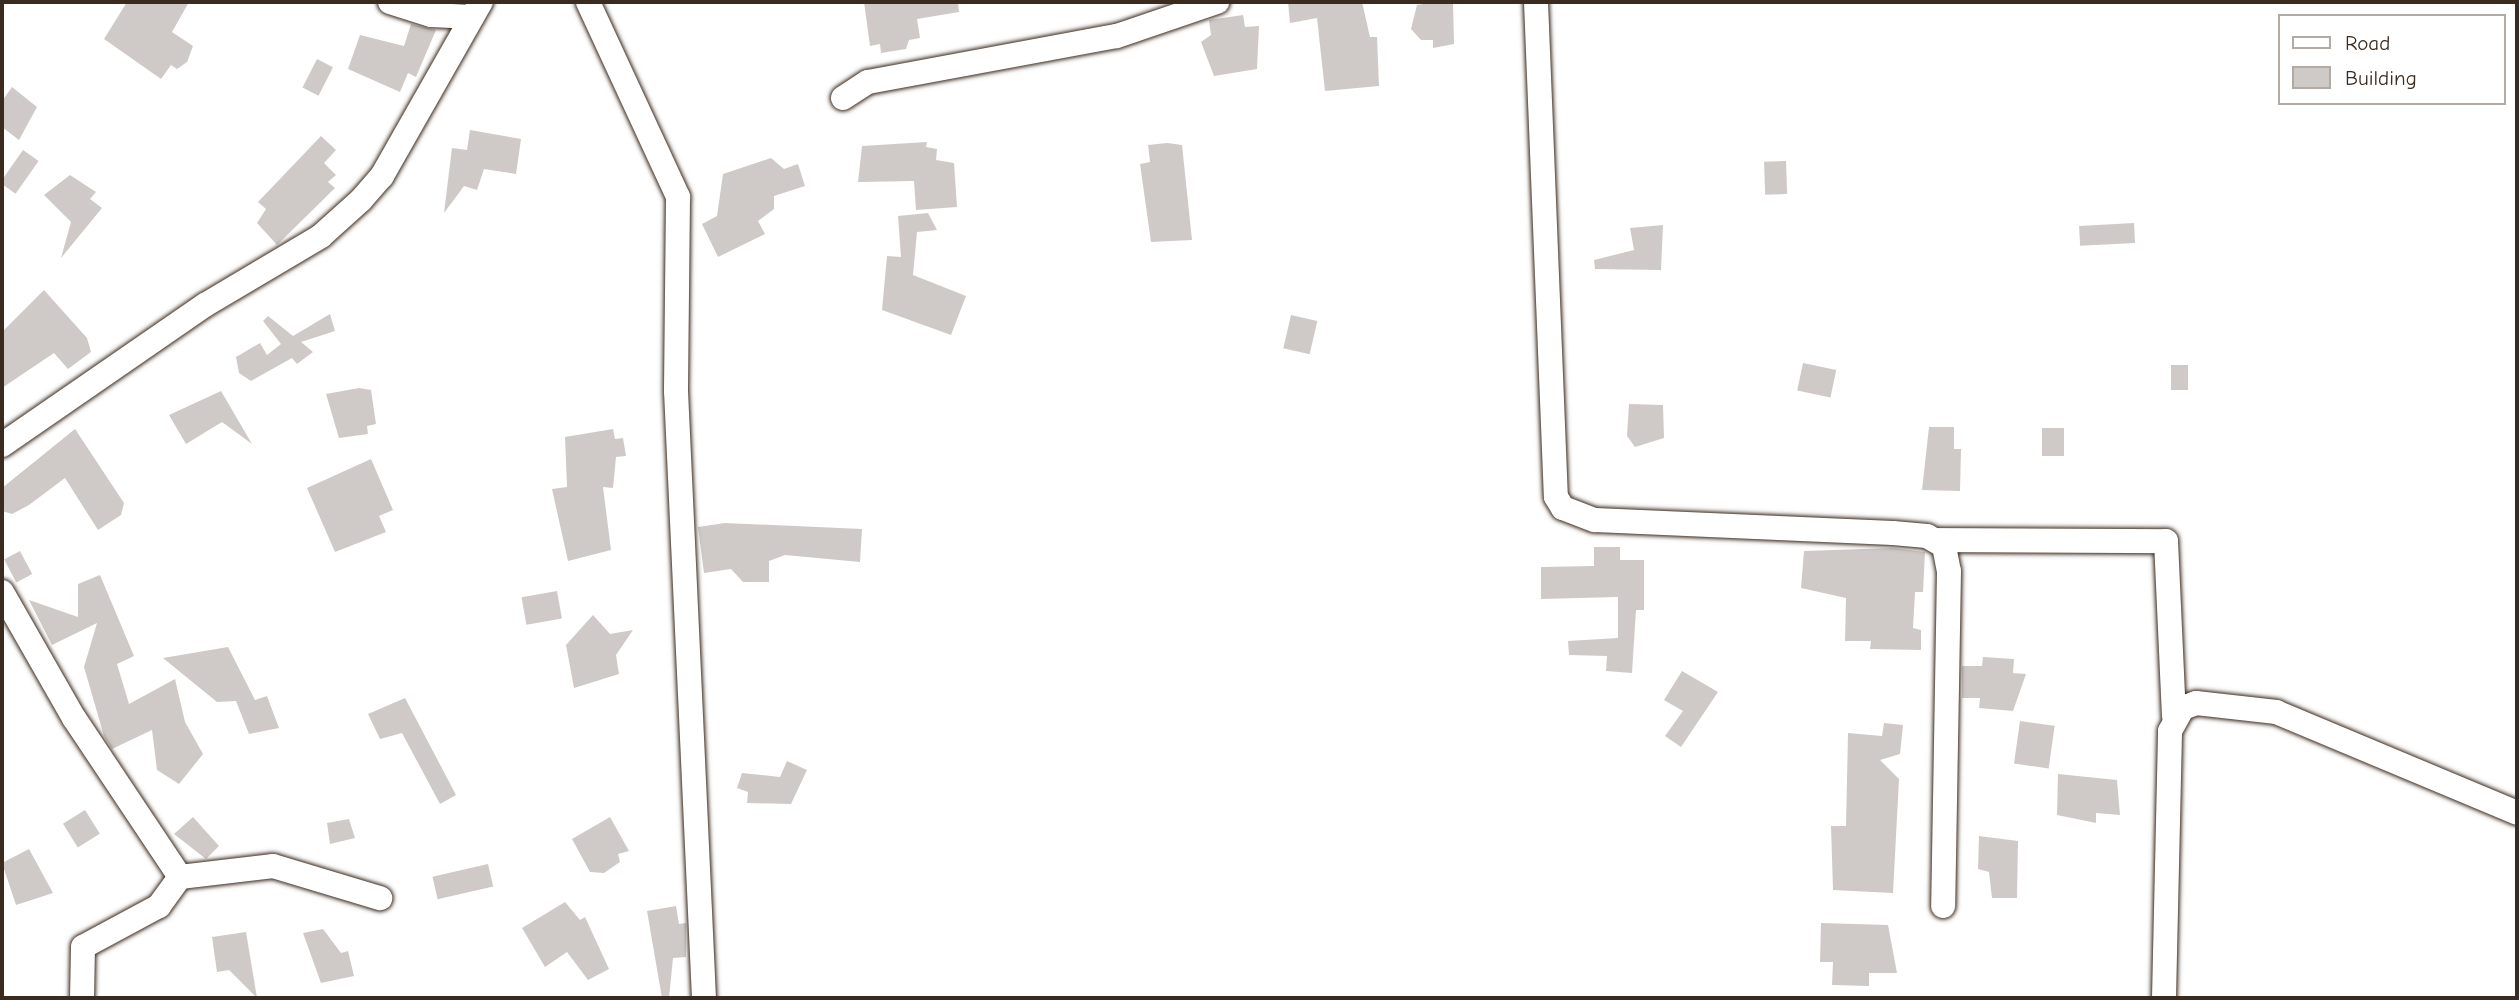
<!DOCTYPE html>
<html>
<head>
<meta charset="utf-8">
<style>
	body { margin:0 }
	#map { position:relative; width:2519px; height:1000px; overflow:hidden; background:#fff; font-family:"Comic Neue",sans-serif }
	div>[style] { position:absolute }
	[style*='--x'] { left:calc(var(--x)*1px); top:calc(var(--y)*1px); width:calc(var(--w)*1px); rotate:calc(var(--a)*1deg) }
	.building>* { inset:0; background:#cfcac7; transform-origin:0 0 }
	.roads { filter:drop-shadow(0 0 2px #3b2a1e) drop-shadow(0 0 2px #3b2a1e) }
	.street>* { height:24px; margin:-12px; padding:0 12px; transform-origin:12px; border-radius:12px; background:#fff }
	span { translate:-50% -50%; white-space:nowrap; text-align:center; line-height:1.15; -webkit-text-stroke:5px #fff; paint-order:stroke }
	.frame { position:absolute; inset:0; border:4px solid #3b2a1e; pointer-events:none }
	.legend { position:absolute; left:2278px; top:14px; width:228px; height:91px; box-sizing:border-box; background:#fff; border:2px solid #b1aaa5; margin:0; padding:9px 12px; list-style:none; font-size:21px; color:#3b2a1e }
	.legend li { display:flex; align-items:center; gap:14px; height:35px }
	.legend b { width:35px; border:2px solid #b1aaa5 }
</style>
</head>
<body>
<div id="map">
	<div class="building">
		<div style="clip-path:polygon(127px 2px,189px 2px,172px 32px,193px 46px,187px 62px,177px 69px,171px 65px,161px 79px,104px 39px)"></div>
		<div style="clip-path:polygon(864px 2px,958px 2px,959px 12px,917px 19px,920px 38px,909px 40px,906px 49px,881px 53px,880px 44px,870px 46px)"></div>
		<div style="clip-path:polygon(1288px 2px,1362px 2px,1370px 37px,1377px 37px,1379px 86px,1325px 91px,1317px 18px,1290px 23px)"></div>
		<div style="clip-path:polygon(1436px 2px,1453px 2px,1454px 44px,1433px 48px,1433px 40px,1421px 40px,1411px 29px,1417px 5px)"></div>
		<div style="clip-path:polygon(1243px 15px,1245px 27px,1259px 26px,1257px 69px,1214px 76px,1201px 42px,1211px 35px,1209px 20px)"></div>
		<div style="clip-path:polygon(411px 24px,436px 30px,416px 77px,408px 73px,400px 92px,348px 69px,360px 35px,404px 46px)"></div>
		<div style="left:317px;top:59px;width:18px;height:32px;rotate:27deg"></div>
		<div style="clip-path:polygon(12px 87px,37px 107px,19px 140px,2px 127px,2px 101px)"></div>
		<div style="clip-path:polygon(470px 130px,521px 139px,516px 174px,484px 169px,477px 190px,464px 186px,444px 213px,452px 148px,467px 150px)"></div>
		<div style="clip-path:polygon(321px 136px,336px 150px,324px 163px,336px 175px,328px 182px,335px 188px,277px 245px,257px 223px,266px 209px,258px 202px)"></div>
		<div style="clip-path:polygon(927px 142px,926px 147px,937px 149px,936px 160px,954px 163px,957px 207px,916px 210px,914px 181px,858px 182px,862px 146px)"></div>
		<div style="clip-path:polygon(1167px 143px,1182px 145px,1192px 240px,1151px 242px,1140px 164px,1150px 162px,1148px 145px)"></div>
		<div style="left:23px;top:150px;width:19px;height:40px;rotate:35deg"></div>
		<div style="clip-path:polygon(771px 158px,784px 169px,798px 164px,805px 186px,774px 196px,774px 209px,758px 221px,765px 234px,718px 257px,702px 224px,717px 216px,723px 174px)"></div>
		<div style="left:1786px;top:161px;width:33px;height:22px;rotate:88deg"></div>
		<div style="clip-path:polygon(70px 175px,96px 192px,90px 199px,102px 208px,61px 258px,71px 222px,44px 195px)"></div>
		<div style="clip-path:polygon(928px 213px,937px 230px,917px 232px,913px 275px,966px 296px,951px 335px,882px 310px,887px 256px,901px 257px,898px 216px)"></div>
		<div style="left:2134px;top:223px;width:20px;height:55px;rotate:87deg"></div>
		<div style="clip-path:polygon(1663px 225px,1661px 270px,1595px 269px,1594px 260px,1634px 250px,1630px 228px)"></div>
		<div style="clip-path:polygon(44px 290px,87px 338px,91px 352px,68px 369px,54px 353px,2px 388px,2px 332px)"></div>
		<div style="clip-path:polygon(330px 314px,335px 331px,301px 342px,313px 352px,297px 364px,292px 358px,251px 381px,239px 373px,236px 357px,260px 343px,267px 355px,281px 344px,263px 321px,268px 316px,293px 336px)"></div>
		<div style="left:1291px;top:315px;width:27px;height:34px;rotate:13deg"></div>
		<div style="left:1803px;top:363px;width:34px;height:28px;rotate:12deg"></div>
		<div style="left:2171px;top:365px;width:17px;height:25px"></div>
		<div style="clip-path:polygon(359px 388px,371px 390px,376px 424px,367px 426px,368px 434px,339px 438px,326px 394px)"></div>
		<div style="clip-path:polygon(221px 391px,252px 444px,222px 422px,186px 444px,169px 415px)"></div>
		<div style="clip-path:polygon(1629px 404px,1663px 405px,1664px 438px,1635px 447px,1627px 436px)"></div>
		<div style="clip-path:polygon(1929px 427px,1954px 427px,1954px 449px,1961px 449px,1960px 491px,1922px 490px)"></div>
		<div style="left:2042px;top:428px;width:22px;height:28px"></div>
		<div style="clip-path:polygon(75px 429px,124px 503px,121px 515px,98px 530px,65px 478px,29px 505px,12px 514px,2px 511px,2px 488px)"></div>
		<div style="clip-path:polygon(613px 429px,615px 439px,623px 438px,626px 456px,616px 457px,613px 488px,603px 487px,611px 550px,568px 561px,552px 489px,567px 487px,565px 437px)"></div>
		<div style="clip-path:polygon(371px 459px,393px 510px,379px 516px,386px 532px,335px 552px,307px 488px)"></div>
		<div style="clip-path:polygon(725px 523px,862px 529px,860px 562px,785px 555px,769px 561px,769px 582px,743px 582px,731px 569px,704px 573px,698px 527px)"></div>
		<div style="clip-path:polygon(1594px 547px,1620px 547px,1620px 560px,1644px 560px,1644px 610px,1636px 610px,1632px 673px,1606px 671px,1607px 656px,1569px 655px,1568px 641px,1618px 638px,1618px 597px,1541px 599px,1541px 567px,1594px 566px)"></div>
		<div style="clip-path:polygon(1893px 548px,1925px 552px,1923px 592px,1915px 592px,1913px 628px,1921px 630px,1921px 650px,1870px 649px,1871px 641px,1845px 641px,1846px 598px,1801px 588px,1804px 551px)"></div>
		<div style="left:20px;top:551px;width:26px;height:18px;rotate:62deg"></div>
		<div style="clip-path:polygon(100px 575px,134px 656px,117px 664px,129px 704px,175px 679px,185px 722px,203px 754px,179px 784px,157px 770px,152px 730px,112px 749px,104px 736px,84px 667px,97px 623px,52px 645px,29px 600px,78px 617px,78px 584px)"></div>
		<div style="left:557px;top:591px;width:28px;height:36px;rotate:80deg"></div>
		<div style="clip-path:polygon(593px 615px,610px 634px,633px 630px,616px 655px,619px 674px,574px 688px,566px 645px)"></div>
		<div style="clip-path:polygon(228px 647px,255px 700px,267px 696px,279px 728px,249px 734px,236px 701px,217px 702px,163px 658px)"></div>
		<div style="clip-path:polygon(1983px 657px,2014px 659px,2013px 673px,2026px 674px,2013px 711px,1979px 708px,1980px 698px,1962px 698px,1962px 666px,1982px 666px)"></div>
		<div style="clip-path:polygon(1682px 671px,1718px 692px,1681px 747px,1665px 736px,1683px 711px,1664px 700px)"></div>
		<div style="clip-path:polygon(405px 698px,456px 795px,440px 804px,402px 733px,380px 739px,368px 714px)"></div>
		<div style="left:2020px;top:721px;width:35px;height:43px;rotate:8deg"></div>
		<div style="clip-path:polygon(1884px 723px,1903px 725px,1900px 754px,1880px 760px,1899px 779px,1893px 893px,1833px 890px,1831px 826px,1846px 826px,1848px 733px,1882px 736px)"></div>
		<div style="clip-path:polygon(787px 761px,807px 770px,791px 804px,747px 803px,748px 792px,737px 788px,742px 773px,780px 777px)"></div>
		<div style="clip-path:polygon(2058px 774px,2117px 780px,2120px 815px,2096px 813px,2096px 823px,2057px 815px)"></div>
		<div style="left:85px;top:810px;width:28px;height:26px;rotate:58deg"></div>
		<div style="clip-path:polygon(193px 817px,219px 846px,206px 859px,174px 834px)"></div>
		<div style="clip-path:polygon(610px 817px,629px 851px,618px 854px,620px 862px,604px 873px,590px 872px,572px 839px)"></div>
		<div style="clip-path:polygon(349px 819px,355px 838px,330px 844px,327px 823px)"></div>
		<div style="clip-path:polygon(1979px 836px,2018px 841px,2017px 898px,1992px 898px,1989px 872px,1978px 869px)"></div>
		<div style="clip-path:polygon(29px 849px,53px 893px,16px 905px,2px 863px)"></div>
		<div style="left:488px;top:864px;width:23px;height:57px;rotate:77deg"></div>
		<div style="clip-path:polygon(565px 902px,580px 920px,585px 917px,609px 969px,588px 980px,567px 952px,545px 967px,522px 928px)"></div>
		<div style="clip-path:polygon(676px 906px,679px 924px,686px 923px,686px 957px,673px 958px,669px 998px,662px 998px,647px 911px)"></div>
		<div style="clip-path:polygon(1821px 923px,1888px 925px,1897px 973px,1869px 973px,1869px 986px,1832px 985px,1833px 962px,1820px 962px)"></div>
		<div style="clip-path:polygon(323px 929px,341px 953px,348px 951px,354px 976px,321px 983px,303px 933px)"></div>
		<div style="clip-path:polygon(246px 932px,257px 998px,229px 970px,217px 972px,212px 937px)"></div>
	</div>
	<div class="roads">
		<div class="street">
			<div style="--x:390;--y:2;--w:43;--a:17.6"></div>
			<div style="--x:431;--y:15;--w:41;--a:2.8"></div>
			<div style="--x:588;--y:2;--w:215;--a:65.2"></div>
			<div style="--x:678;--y:197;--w:194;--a:90.6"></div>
			<div style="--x:676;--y:391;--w:608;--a:87.36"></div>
			<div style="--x:1536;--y:2;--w:495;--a:87.7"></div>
			<div style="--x:1556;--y:497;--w:13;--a:58"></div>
			<div style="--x:1563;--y:508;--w:34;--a:21"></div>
			<div style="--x:1595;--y:520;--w:298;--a:2.5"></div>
			<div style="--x:1893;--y:533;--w:34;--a:5"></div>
			<div style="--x:1927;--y:536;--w:20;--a:30"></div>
			<div style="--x:1944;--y:546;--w:25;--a:79"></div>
			<div style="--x:1949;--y:571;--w:335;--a:91"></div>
			<div style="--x:843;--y:98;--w:30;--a:-33"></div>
			<div style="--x:868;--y:82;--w:253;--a:-10.5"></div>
			<div style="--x:1117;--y:36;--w:106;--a:-18.8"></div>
			<div style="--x:2;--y:445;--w:247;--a:-34.6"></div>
			<div style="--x:205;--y:305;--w:135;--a:-30.7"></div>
			<div style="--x:321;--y:236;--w:54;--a:-42"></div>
			<div style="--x:361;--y:200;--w:32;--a:-49"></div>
			<div style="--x:382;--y:176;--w:200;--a:-60.4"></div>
			<div style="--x:1938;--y:540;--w:228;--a:0.3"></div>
			<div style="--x:2166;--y:541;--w:175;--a:87.4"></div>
			<div style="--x:2;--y:592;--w:145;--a:60.3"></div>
			<div style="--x:74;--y:718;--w:191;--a:56.3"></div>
			<div style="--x:180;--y:877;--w:36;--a:126"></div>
			<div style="--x:159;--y:906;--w:86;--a:151.7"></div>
			<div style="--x:83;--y:947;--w:51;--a:91.1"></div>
			<div style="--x:180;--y:877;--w:94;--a:-6.7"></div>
			<div style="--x:273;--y:866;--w:112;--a:16.7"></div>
			<div style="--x:2164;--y:998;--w:267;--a:-88.7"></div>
			<div style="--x:2170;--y:731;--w:26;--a:-61"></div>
			<div style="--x:2183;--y:708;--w:14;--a:-21"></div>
			<div style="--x:2196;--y:703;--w:81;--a:6.4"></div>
			<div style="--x:2276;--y:712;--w:261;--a:22.7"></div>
		</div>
	</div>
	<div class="frame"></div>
	<ul class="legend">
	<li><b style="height:9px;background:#fff"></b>Road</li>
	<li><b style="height:19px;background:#cfcac7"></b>Building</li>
	</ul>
</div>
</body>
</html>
